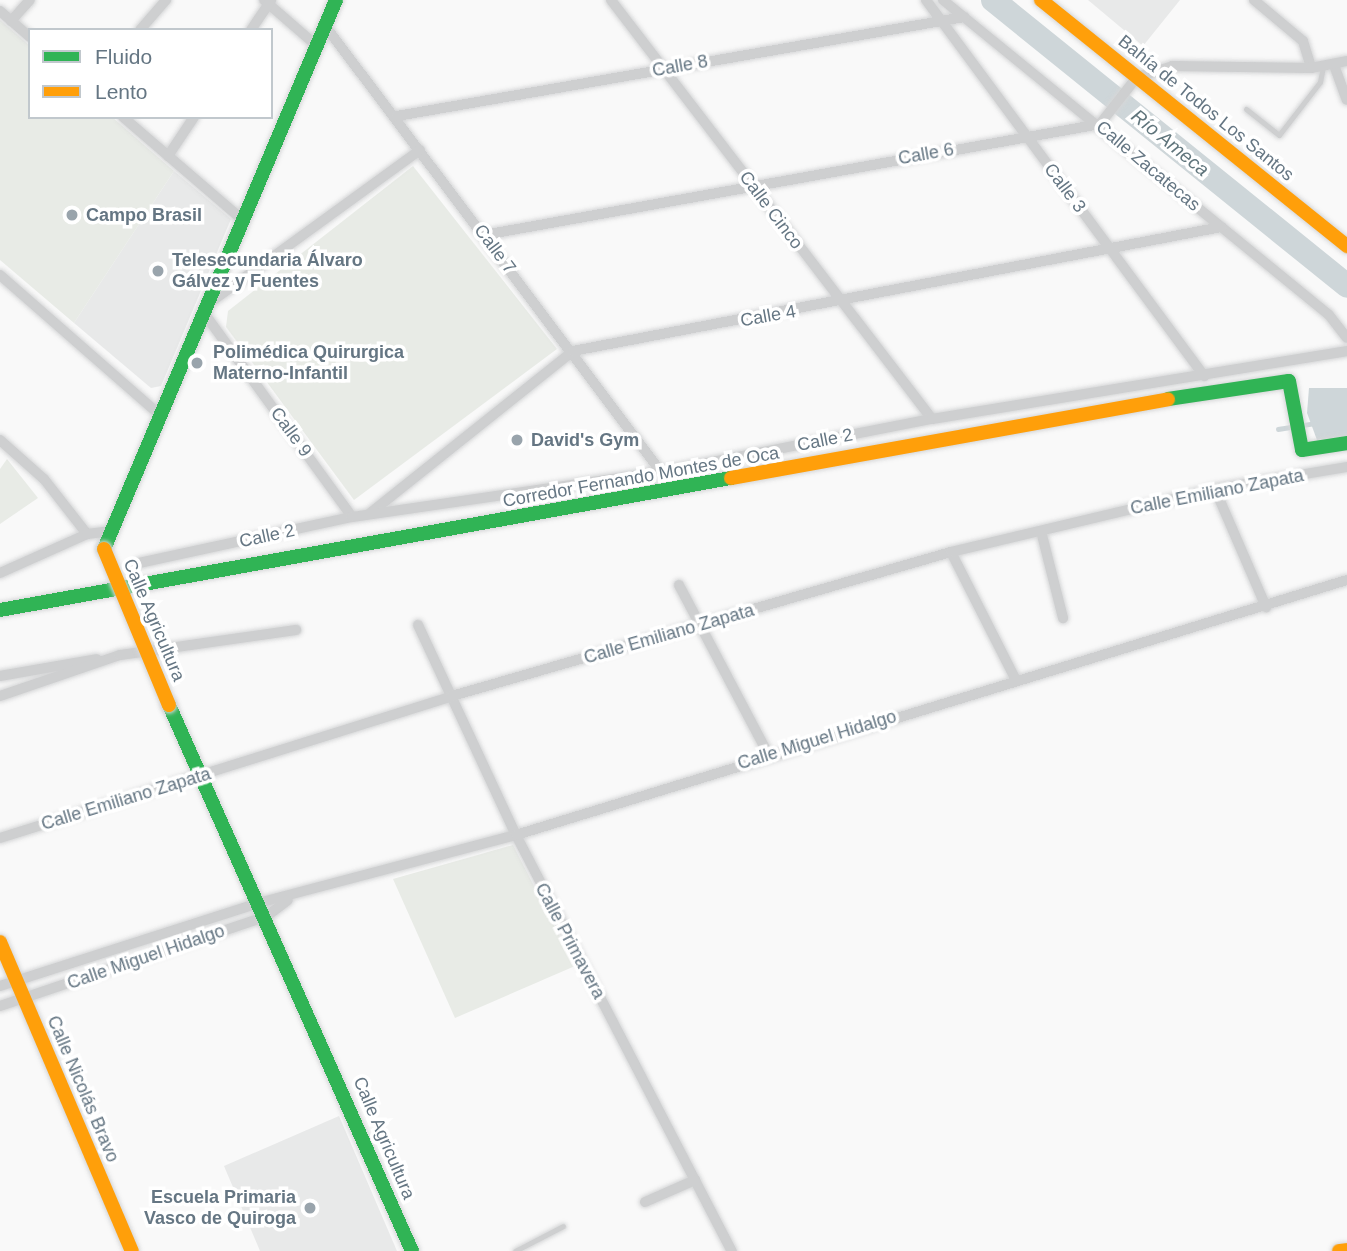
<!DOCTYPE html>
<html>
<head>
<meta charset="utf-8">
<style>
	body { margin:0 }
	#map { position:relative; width:1347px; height:1251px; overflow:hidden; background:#f9f9f9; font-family:Arial,sans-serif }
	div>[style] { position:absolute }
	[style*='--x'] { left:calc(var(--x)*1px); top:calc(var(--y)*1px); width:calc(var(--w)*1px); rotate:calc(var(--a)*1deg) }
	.built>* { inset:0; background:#e8e9e9 }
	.green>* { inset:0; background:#e8ebe6 }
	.water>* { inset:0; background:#ced6d9 }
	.stream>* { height:4.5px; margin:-2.25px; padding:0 2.25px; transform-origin:2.25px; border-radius:2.25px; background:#ced6d9 }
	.river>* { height:24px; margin:-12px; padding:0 12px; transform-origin:12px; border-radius:12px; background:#ced6d9 }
	.roads { filter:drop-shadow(0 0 2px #d5d6d7) drop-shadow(0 0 2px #d5d6d7) }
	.lane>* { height:5px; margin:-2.5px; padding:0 2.5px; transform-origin:2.5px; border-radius:2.5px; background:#cecfd0 }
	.street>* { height:10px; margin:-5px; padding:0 5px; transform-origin:5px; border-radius:5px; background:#cecfd0 }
	.fast>* { height:14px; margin:-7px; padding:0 7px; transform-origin:7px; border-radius:7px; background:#30b455 }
	.slow>* { height:14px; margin:-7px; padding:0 7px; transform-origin:7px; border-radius:7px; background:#ff9f0a }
	.bridges { filter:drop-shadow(0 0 2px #d5d6d7) drop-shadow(0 0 2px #d5d6d7) }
	.slow-bridge>* { height:14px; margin:-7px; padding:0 7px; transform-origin:7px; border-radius:7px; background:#ff9f0a }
	.dots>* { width:19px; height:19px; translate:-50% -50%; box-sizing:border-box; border:4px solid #fff; border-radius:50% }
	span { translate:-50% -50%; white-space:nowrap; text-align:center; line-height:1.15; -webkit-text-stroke:7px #fff; paint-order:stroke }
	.street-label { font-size:18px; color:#657683 }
	.poi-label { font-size:18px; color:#657683; font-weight:700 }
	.left { translate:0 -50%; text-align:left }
	.right { translate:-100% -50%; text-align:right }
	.water-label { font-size:19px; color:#60757c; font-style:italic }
	.legend { position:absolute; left:28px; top:28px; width:245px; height:91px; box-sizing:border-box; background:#fff; border:2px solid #c1c8cd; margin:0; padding:9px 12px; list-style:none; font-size:21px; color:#657683 }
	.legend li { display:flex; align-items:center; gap:14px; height:35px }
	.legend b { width:35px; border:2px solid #c1c8cd }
</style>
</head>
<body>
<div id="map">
	<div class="built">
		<div style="clip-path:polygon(1088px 0,1180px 0,1143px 46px)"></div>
		<div style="clip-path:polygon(174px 171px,231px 219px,161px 386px,151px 388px,74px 323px)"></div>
		<div style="clip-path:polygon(339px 1116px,397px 1251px,260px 1251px,224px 1166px)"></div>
	</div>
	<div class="green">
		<div style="clip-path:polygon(0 20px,30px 46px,30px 117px,112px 117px,174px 171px,74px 323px,0 260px)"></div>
		<div style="clip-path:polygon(413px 166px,557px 349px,354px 500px,226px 327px,228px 311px)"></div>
		<div style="clip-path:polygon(7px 459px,38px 498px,0 524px,0 469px)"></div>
		<div style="clip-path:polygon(513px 845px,575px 966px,455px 1018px,393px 879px)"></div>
	</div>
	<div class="water">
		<div style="clip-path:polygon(1309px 388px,1347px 388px,1347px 436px,1317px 440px,1307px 413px)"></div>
	</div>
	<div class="stream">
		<div style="--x:1278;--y:429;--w:37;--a:-9"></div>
	</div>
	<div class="river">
		<div style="--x:993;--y:0;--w:455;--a:38.9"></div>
	</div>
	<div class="roads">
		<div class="lane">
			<div style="--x:1246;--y:109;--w:42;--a:38.2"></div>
			<div style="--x:1279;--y:135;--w:67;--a:-52.3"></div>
			<div style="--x:1320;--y:82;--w:15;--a:-79"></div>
			<div style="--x:515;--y:1251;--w:54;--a:-27.5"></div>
		</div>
		<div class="street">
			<div style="--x:264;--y:0;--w:72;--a:41"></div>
			<div style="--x:611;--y:0;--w:528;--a:52.54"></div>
			<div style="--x:926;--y:0;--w:468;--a:53.5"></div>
			<div style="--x:943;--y:0;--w:498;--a:39.2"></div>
			<div style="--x:1329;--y:315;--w:29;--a:52"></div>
			<div style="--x:1254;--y:0;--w:64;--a:39.9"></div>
			<div style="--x:1303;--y:41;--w:28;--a:73"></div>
			<div style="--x:0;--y:11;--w:40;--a:41"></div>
			<div style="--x:11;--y:21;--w:28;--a:-48"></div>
			<div style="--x:326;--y:27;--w:557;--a:53.03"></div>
			<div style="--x:140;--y:30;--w:40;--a:-49"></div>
			<div style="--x:251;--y:30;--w:36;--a:-56"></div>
			<div style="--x:1334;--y:65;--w:37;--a:70"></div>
			<div style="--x:397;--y:116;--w:576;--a:-9.9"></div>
			<div style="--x:123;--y:117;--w:160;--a:40.7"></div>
			<div style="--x:168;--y:156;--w:47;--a:-56.3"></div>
			<div style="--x:484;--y:235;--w:626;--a:-10.21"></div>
			<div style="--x:1100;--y:124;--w:60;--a:-51.8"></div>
			<div style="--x:1137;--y:77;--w:37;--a:-17"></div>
			<div style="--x:1172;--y:66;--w:139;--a:0.8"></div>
			<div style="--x:1311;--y:68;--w:37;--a:-11"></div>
			<div style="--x:0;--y:275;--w:214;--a:41.2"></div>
			<div style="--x:208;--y:304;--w:262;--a:-36"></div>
			<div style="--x:204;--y:313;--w:252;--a:54"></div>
			<div style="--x:0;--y:440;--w:59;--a:41.6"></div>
			<div style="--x:44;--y:479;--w:70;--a:52"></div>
			<div style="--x:1215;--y:489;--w:129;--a:66.6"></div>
			<div style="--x:369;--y:514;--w:261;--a:-38.6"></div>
			<div style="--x:573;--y:351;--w:660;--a:-10.83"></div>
			<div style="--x:1041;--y:531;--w:90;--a:75.8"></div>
			<div style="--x:951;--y:552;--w:144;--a:63.1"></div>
			<div style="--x:139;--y:563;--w:218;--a:-12.2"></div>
			<div style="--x:352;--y:517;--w:312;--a:-8.3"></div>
			<div style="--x:661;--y:472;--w:276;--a:-11.1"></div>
			<div style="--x:932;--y:419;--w:421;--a:-9.3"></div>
			<div style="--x:0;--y:573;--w:95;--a:-24.1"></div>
			<div style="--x:87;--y:534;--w:25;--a:-7"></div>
			<div style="--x:679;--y:585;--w:191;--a:62.2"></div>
			<div style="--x:418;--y:625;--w:232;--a:65"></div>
			<div style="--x:516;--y:835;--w:469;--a:62.6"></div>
			<div style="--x:0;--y:676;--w:98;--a:-9.9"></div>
			<div style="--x:0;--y:696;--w:127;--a:-18.9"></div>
			<div style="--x:120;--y:655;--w:178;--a:-8.1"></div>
			<div style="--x:0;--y:838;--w:474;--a:-17.4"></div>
			<div style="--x:452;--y:696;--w:519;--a:-16.1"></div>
			<div style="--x:951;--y:552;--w:271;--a:-13.4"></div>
			<div style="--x:1215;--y:489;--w:134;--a:-9.5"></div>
			<div style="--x:0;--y:986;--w:275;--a:-17.8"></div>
			<div style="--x:262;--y:902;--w:263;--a:-14.8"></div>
			<div style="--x:516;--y:835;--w:869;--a:-17.06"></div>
			<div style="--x:0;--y:1006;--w:282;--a:-18.6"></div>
			<div style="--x:267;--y:916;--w:26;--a:-37"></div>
			<div style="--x:645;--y:1202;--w:55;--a:-23.7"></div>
		</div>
		<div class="fast">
			<div style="--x:1168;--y:399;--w:122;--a:-8.5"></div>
			<div style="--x:1289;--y:381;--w:70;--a:79.3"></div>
			<div style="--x:1302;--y:450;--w:46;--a:-8.8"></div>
			<div style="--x:104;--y:549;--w:596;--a:-67.09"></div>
			<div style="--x:0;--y:610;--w:743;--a:-10.24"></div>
			<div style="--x:169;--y:705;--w:598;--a:66.01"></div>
		</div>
		<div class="slow">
			<div style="--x:1041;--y:0;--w:393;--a:38.8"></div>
			<div style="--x:731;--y:478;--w:444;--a:-10.2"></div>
			<div style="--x:0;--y:942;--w:336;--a:66.9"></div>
			<div style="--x:1339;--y:1251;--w:8;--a:-7"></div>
		</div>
	</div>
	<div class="bridges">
		<div class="slow-bridge">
			<div style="--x:104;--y:549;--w:169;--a:67.4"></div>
		</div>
	</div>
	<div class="dots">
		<div style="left:72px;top:215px;background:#99a4ac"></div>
		<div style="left:158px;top:271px;background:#99a4ac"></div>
		<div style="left:197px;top:363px;background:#99a4ac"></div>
		<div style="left:517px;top:440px;background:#99a4ac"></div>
		<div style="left:310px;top:1208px;background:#99a4ac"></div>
	</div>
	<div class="street-label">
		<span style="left:680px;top:66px;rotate:-10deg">Calle 8</span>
		<span style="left:1206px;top:108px;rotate:39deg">Bahía de Todos Los Santos</span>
		<span style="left:926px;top:154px;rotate:-10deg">Calle 6</span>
		<span style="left:1148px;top:166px;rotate:40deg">Calle Zacatecas</span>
		<span style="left:1065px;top:188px;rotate:53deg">Calle 3</span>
		<span style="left:771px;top:210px;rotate:53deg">Calle Cinco</span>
		<span style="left:495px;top:249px;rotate:53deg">Calle 7</span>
		<span style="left:768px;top:316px;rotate:-10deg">Calle 4</span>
		<span style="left:291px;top:432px;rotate:54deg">Calle 9</span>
		<span style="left:825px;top:440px;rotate:-11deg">Calle 2</span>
		<span style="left:641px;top:477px;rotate:-10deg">Corredor Fernando Montes de Oca</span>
		<span style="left:1217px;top:492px;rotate:-11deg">Calle Emiliano Zapata</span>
		<span style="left:267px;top:536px;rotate:-12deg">Calle 2</span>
		<span style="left:154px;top:620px;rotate:67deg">Calle Agricultura</span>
		<span style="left:669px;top:634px;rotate:-16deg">Calle Emiliano Zapata</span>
		<span style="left:817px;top:740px;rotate:-17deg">Calle Miguel Hidalgo</span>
		<span style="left:126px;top:799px;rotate:-17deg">Calle Emiliano Zapata</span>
		<span style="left:570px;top:941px;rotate:62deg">Calle Primavera</span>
		<span style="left:146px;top:957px;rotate:-19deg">Calle Miguel Hidalgo</span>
		<span style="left:83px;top:1089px;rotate:67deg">Calle Nicolás Bravo</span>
		<span style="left:384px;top:1138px;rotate:67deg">Calle Agricultura</span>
	</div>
	<div class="poi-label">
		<span class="left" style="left:86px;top:215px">Campo Brasil</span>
		<span class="left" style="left:172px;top:271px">Telesecundaria Álvaro<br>Gálvez y Fuentes</span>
		<span class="left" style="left:213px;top:363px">Polimédica Quirurgica<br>Materno-Infantil</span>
		<span class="left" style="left:531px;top:440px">David's Gym</span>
		<span class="right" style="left:296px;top:1208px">Escuela Primaria<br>Vasco de Quiroga</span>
	</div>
	<div class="water-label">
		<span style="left:1170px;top:143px;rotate:39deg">Río Ameca</span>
	</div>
	<ul class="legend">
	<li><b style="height:9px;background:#30b455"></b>Fluido</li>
	<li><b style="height:9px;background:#ff9f0a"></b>Lento</li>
	</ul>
</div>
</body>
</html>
